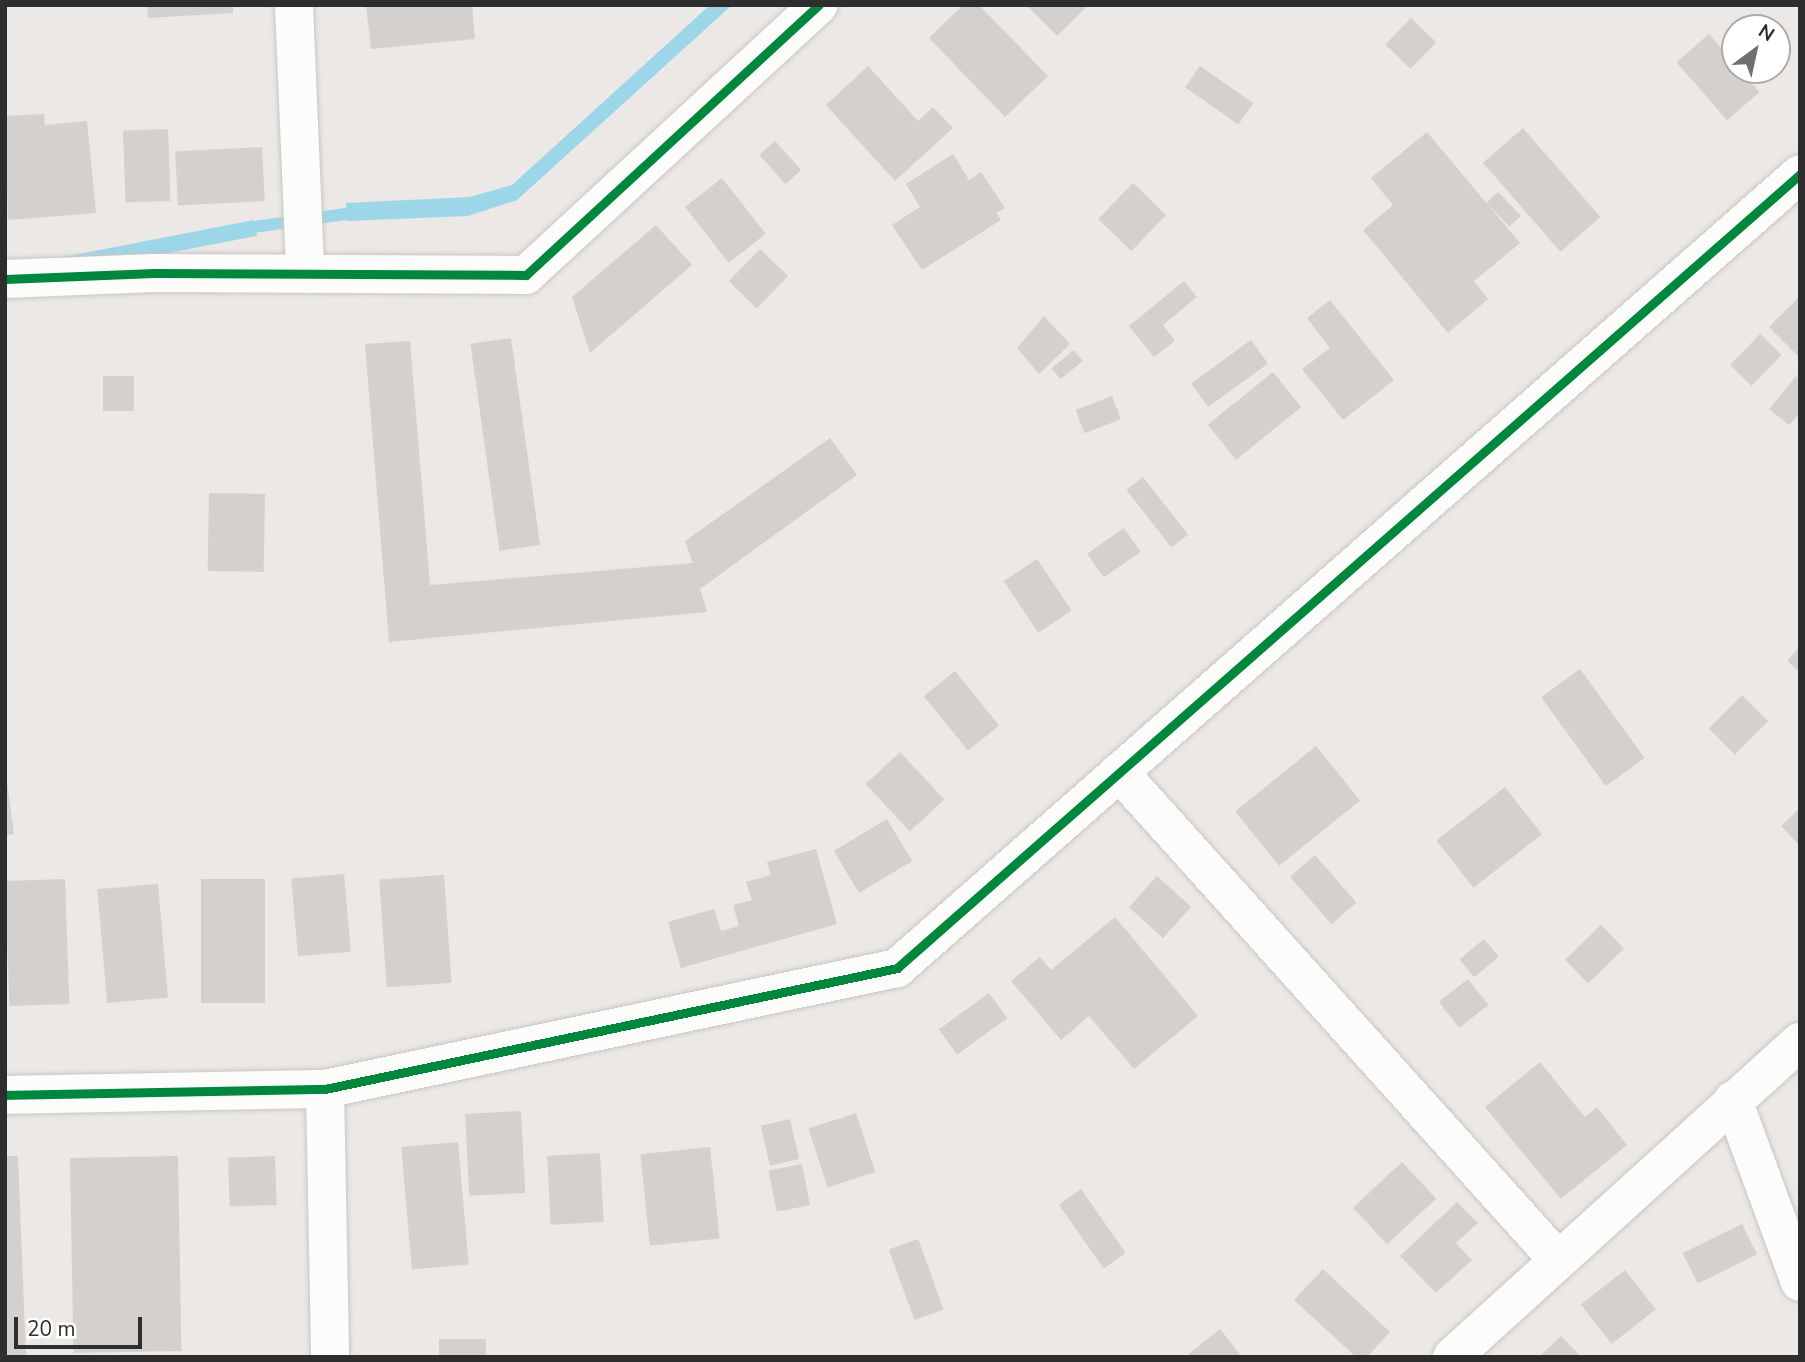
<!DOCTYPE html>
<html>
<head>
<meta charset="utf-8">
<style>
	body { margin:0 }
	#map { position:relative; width:1805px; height:1362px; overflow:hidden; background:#ebe8e5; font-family:"Nunito Sans",sans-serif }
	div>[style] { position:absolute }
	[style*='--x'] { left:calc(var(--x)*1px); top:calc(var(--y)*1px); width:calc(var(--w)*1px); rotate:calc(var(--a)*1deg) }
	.water>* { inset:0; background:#9dd6e8; transform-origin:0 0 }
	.stream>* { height:12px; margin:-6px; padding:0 6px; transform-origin:6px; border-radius:6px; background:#9dd6e8 }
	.building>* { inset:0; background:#d3d0ce; transform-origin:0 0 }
	.roads { filter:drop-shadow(0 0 2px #c8c6c7) drop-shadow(0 0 2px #c8c6c7) }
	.minor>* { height:38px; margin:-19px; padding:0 19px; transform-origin:19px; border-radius:19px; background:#fcfcfb }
	.cycleway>* { height:9px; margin:-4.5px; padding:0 4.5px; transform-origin:4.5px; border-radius:4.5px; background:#00873e }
	span { translate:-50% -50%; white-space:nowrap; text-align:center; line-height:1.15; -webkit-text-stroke:5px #fff; paint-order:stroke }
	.frame { position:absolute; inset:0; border:7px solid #2e2e2e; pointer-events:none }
	.north { position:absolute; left:1721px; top:14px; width:70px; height:70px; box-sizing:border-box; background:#fff; border:2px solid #ababab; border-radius:50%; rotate:33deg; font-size:19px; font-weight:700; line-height:28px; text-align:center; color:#2e2e2e }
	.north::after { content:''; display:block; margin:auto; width:24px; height:32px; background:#706f6e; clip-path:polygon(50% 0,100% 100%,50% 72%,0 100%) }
	.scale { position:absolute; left:14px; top:1317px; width:128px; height:32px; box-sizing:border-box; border:4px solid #2e2e2e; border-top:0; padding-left:9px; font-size:21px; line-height:24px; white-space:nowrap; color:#2e2e2e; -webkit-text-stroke:5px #fff; paint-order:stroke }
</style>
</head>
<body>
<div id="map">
	<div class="water">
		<div style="clip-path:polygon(710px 5px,732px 5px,517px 200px,468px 216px,347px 221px,346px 203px,470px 197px,512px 185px)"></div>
		<div style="left:254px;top:220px;width:16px;height:249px;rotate:79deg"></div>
	</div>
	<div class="stream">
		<div style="--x:240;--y:229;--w:121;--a:-8.1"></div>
	</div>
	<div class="building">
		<div style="clip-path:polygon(147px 5px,233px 5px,233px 13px,148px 18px)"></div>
		<div style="clip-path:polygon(366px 5px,472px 5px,475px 39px,371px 49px)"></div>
		<div style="clip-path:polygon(963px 5px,979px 5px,1048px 76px,1005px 117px,929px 38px)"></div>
		<div style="clip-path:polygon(1026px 5px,1088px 5px,1057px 36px)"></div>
		<div style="left:1411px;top:18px;width:35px;height:37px;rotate:44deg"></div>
		<div style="left:1709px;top:34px;width:77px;height:43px;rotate:49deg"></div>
		<div style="clip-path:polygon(868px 66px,918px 121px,933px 107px,953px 128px,895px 181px,826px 105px)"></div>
		<div style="left:1200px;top:66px;width:65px;height:26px;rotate:35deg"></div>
		<div style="clip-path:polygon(44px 114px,45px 125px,87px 121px,96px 213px,8px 220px,5px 116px)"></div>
		<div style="left:1523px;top:128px;width:118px;height:53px;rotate:49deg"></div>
		<div style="left:168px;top:129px;width:72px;height:45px;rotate:88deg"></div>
		<div style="clip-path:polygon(1427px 132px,1520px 243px,1474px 281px,1488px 299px,1448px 333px,1363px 230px,1393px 205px,1371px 178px)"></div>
		<div style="left:775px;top:141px;width:39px;height:21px;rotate:48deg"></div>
		<div style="left:262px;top:147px;width:54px;height:87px;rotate:87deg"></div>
		<div style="clip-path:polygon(953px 154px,969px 180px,981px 172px,1005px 208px,996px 213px,1001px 220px,922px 270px,892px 225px,920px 207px,906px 184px)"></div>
		<div style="left:722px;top:178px;width:71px;height:47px;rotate:52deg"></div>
		<div style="left:1133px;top:183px;width:46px;height:50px;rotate:44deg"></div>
		<div style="left:1498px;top:192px;width:33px;height:16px;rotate:46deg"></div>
		<div style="clip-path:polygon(656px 225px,692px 265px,590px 353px,572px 297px)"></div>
		<div style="left:760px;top:249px;width:39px;height:45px;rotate:44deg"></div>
		<div style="clip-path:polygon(1184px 281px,1197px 297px,1163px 325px,1175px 341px,1154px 357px,1129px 326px)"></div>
		<div style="clip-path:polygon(1800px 296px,1800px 358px,1769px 327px)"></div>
		<div style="clip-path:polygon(1330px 300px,1394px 380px,1343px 420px,1302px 369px,1330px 348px,1307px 318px)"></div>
		<div style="clip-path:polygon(1044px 316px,1070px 344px,1039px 374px,1017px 348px)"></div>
		<div style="left:1760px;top:334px;width:30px;height:43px;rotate:44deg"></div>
		<div style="left:511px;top:338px;width:209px;height:41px;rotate:82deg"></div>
		<div style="left:1251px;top:340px;width:29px;height:74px;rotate:54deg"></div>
		<div style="clip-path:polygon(410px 341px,430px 585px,693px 563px,685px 541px,830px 438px,857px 475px,700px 589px,707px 612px,389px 642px,365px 344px)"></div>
		<div style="left:1074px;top:350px;width:14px;height:29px;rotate:51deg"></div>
		<div style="left:1273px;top:372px;width:45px;height:84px;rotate:51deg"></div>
		<div style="clip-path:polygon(1797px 375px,1800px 413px,1789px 425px,1769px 409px)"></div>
		<div style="left:103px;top:376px;width:31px;height:35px"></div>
		<div style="left:1112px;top:396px;width:25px;height:39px;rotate:69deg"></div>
		<div style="left:1143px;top:477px;width:73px;height:21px;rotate:52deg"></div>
		<div style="left:209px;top:493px;width:56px;height:78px;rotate:1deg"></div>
		<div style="left:1124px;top:528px;width:29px;height:45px;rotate:55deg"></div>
		<div style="left:1037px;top:559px;width:62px;height:40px;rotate:56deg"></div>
		<div style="clip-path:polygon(1800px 646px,1800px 672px,1787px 661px)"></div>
		<div style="left:1580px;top:669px;width:110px;height:48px;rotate:54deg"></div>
		<div style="left:955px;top:671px;width:70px;height:40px;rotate:51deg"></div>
		<div style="left:1742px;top:695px;width:37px;height:47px;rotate:45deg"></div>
		<div style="left:1316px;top:746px;width:70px;height:104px;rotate:51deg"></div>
		<div style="left:900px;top:752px;width:65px;height:47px;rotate:47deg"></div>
		<div style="clip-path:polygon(5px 768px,14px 834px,5px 835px)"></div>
		<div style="left:1505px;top:787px;width:60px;height:87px;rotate:52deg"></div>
		<div style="clip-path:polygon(1800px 808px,1800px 846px,1781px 826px)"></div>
		<div style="left:887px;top:819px;width:49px;height:62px;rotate:59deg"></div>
		<div style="clip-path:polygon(816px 849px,837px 924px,681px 968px,668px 922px,714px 909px,721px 931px,739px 926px,733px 905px,752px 900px,746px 882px,771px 875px,767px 862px)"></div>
		<div style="left:1315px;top:855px;width:63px;height:33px;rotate:49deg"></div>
		<div style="left:344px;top:874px;width:78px;height:53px;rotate:85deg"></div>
		<div style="left:444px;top:875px;width:108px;height:65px;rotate:86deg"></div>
		<div style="left:1157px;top:876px;width:46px;height:42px;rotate:42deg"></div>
		<div style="left:65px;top:879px;width:125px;height:60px;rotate:88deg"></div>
		<div style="left:201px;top:879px;width:64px;height:124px"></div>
		<div style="left:158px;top:884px;width:114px;height:61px;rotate:85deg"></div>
		<div style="clip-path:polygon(1115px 917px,1198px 1016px,1134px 1069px,1089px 1016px,1061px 1040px,1011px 981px,1040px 957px,1051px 970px)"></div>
		<div style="left:1601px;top:925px;width:33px;height:50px;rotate:46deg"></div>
		<div style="left:1484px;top:939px;width:23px;height:32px;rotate:50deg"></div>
		<div style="left:1468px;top:979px;width:33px;height:37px;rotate:52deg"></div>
		<div style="left:989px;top:993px;width:31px;height:62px;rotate:54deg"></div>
		<div style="clip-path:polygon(1540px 1062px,1585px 1117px,1597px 1107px,1627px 1145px,1561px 1199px,1485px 1107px)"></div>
		<div style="left:521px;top:1111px;width:82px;height:56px;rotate:87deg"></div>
		<div style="left:856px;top:1113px;width:62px;height:50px;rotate:72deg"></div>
		<div style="left:790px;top:1119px;width:41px;height:30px;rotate:77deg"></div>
		<div style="left:458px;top:1142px;width:123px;height:57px;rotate:85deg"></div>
		<div style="left:710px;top:1147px;width:92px;height:70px;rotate:84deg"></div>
		<div style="left:600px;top:1153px;width:69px;height:53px;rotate:87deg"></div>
		<div style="clip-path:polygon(5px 1156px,18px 1156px,26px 1357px,5px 1357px)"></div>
		<div style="left:178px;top:1156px;width:195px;height:108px;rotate:89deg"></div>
		<div style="left:275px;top:1156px;width:49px;height:47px;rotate:88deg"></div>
		<div style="left:1402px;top:1162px;width:50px;height:67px;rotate:47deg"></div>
		<div style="left:802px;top:1164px;width:42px;height:34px;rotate:79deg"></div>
		<div style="left:1081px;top:1189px;width:78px;height:27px;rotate:55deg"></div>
		<div style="clip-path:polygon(1457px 1202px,1478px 1223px,1456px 1243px,1472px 1260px,1436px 1293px,1400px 1256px)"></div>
		<div style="left:1742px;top:1224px;width:34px;height:66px;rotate:64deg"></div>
		<div style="left:918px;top:1239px;width:75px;height:31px;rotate:70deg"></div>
		<div style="clip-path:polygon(1323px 1269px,1390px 1332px,1367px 1357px,1356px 1357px,1294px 1300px)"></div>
		<div style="left:1625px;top:1270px;width:50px;height:56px;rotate:52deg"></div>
		<div style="clip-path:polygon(1220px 1329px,1242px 1357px,1185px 1357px)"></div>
		<div style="clip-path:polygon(1561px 1336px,1581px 1357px,1539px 1357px)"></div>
		<div style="left:439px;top:1339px;width:47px;height:18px"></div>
	</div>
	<div class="roads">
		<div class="minor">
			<div style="--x:294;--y:5;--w:268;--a:87.6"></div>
			<div style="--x:5;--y:279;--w:149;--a:-2.3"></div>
			<div style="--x:154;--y:273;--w:372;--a:0.3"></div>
			<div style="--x:526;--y:275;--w:398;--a:-42.7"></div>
			<div style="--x:1119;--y:772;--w:656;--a:48.03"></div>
			<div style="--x:325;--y:1089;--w:268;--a:88.9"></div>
			<div style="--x:5;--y:1095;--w:320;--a:-1.1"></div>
			<div style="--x:325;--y:1089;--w:585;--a:-11.94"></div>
			<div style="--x:897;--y:968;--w:1202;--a:-41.32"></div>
			<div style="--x:1733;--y:1100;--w:194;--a:69.8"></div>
			<div style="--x:1452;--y:1357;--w:469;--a:-42.2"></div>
		</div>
	</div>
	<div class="cycleway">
		<div style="--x:5;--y:279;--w:149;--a:-2.3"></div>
		<div style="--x:154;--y:273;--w:372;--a:0.3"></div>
		<div style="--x:526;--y:275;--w:398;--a:-42.7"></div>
		<div style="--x:5;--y:1095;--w:320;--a:-1.1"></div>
		<div style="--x:325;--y:1089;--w:585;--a:-11.94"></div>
		<div style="--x:897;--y:968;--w:1202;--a:-41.32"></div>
	</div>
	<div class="frame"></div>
	<div class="north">N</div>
	<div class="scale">20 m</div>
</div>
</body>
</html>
